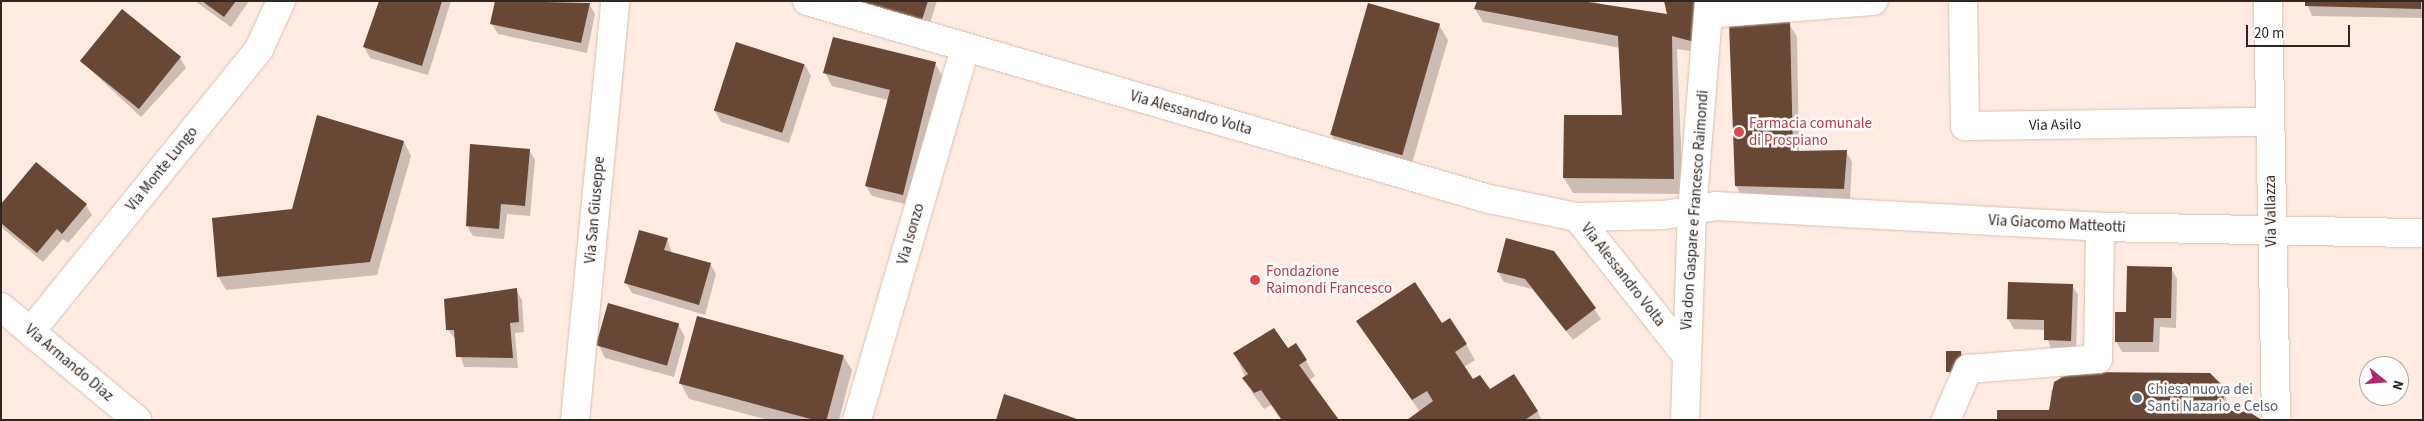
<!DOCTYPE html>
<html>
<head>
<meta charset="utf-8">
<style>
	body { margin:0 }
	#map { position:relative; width:2424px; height:421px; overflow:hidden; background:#ffebe1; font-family:"Source Sans 3",sans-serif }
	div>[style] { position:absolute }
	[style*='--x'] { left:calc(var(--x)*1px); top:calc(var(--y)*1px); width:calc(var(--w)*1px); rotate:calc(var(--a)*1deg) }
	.shadow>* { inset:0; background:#0003 }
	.building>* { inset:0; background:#684734; transform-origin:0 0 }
	.roads { filter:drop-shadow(0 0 1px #d7bfb2) drop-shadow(0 0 1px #d7bfb2) }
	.minor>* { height:28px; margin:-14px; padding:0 14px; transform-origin:14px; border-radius:14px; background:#fff }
	.tertiary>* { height:28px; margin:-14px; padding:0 14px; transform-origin:14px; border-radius:14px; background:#fff }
	.dots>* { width:14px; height:14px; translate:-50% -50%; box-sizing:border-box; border:2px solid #fdfdfd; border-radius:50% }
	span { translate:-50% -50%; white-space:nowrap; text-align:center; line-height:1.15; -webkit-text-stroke:5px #fdfdfd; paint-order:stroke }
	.street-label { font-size:15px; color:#2f2621 }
	.health-label { font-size:15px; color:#be3a42 }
	.left { translate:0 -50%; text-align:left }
	.worship-label { font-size:15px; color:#5b616d }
	.frame { position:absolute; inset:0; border:2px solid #2f2621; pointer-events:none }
	.north { position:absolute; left:2359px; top:356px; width:50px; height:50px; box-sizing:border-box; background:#fdfdfd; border:1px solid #aba7a5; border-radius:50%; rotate:107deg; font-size:14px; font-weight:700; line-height:20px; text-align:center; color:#2f2621 }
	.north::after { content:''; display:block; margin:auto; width:18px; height:22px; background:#b1286a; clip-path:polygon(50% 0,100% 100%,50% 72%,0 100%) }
	.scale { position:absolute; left:2246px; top:25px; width:104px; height:22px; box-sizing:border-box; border:2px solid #2f2621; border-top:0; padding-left:6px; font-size:15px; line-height:18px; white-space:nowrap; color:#2f2621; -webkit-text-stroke:4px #fdfdfd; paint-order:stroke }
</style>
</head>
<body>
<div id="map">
	<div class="shadow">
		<div style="clip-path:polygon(195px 1px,249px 1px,231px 27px)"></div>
		<div style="clip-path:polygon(380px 1px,451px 1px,428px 75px,370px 58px,364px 47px)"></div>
		<div style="clip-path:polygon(496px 1px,589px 4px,595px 14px,587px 53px,498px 34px,492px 24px)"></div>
		<div style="clip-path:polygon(821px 1px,937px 1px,927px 33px)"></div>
		<div style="clip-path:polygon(1537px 1px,1590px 1px,1669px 21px,1666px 1px,1700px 1px,1704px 53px,1677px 49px,1683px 194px,1573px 193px,1564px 178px,1624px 117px,1620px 48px,1483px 22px,1475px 9px)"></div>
		<div style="clip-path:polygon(2306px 1px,2423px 1px,2423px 18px,2312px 16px)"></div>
		<div style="clip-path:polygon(1730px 24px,1789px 24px,1797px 37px,1799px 152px,1846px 151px,1852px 162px,1850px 199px,1742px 196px,1736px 186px)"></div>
		<div style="clip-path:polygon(1439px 25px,1448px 40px,1410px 170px,1340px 150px,1331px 134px)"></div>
		<div style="clip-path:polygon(737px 44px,805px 65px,811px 76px,789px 143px,721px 122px,715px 111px)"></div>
		<div style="clip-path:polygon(180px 58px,186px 68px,141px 117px,80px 60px)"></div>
		<div style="clip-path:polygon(935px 63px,943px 77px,909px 205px,872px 196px,866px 186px,888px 100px,832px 86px,825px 73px)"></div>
		<div style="clip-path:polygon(404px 142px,411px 156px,377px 275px,226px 290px,218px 276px,292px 211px)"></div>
		<div style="clip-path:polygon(529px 150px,535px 160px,530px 216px,507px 214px,504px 239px,473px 236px,467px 226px)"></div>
		<div style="clip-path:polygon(86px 205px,92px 215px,68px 243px,63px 239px,43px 262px,1px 227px,1px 206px)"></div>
		<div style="clip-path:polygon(667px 239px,672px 253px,710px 264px,716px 274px,705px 315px,632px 293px,626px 283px)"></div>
		<div style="clip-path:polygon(1554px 252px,1601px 319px,1573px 340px,1532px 289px,1504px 282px,1498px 272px)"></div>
		<div style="clip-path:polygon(2171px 268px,2177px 279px,2176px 328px,2160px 327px,2159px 352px,2122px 352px,2116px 341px,2127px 313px)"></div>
		<div style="clip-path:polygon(2072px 285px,2078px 295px,2076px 351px,2051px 350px,2045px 330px,2014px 329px,2008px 319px)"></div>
		<div style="clip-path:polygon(516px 290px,522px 300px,524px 332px,515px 333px,518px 368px,464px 367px,456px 340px,448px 330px)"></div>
		<div style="clip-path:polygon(1358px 322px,1442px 324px,1466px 344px,1475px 360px,1464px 367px,1473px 381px,1537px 411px,1542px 420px,1409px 420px,1420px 412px)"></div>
		<div style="clip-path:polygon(678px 324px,685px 337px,674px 377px,605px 358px,598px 344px)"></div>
		<div style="clip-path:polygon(1287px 349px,1306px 361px,1315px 376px,1308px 381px,1337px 420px,1281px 420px,1271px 405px,1264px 409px,1253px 394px,1235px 354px)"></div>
		<div style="clip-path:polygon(1947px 352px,1961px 352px,1964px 357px,1950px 378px)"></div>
		<div style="clip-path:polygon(843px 356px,852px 370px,839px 420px,769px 420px,689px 399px,681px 384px)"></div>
		<div style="clip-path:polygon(2072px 373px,2222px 387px,2231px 412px,2260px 420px,2050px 411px,2051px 391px,2061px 376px)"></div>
	</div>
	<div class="building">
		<div style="clip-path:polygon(202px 1px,236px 1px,224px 17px)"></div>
		<div style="clip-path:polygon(379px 1px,442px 1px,422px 66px,363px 47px)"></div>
		<div style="clip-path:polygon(495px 1px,590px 3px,581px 43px,490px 24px)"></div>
		<div style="clip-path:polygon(855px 1px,928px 1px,921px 23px)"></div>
		<div style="clip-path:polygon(1477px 1px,1581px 1px,1667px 14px,1664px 1px,1695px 1px,1698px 43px,1672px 36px,1674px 179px,1563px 178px,1564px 115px,1622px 115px,1618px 36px,1474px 9px)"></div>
		<div style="clip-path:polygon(2305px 1px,2421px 1px,2421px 9px,2305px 6px)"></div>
		<div style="left:1368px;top:3px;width:75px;height:137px;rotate:16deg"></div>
		<div style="left:122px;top:9px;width:76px;height:67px;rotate:39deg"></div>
		<div style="clip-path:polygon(1790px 22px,1793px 151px,1847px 150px,1844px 189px,1735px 186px,1729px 23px)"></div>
		<div style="clip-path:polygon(833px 37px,936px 62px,903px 195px,865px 186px,890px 90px,823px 73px)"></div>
		<div style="left:736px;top:42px;width:72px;height:72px;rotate:18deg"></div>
		<div style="clip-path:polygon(317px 115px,404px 141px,370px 262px,217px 277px,212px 218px,292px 209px)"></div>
		<div style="clip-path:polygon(470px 144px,530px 149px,525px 206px,501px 204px,499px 229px,466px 226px)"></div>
		<div style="clip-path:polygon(36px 162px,87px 204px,62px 234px,57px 229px,37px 253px,1px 223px,1px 204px)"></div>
		<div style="clip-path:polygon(639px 230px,668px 238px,664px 250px,711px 263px,699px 305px,624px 283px)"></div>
		<div style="clip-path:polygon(1506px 238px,1554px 251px,1596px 308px,1566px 331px,1525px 279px,1497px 272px)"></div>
		<div style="clip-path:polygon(2127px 266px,2172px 267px,2171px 318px,2154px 318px,2153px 342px,2115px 342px,2115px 312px,2126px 312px)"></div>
		<div style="clip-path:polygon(1415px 282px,1442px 323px,1450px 318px,1467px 344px,1455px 352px,1473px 379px,1480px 375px,1490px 389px,1514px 374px,1538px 411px,1525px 420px,1407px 420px,1433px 401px,1427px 391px,1412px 400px,1356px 321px)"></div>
		<div style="clip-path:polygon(2008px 282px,2073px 284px,2071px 341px,2044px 340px,2044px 320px,2007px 319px)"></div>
		<div style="clip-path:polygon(517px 288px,519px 322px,510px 323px,513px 358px,456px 357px,454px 330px,446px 330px,444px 299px)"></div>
		<div style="left:608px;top:303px;width:74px;height:44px;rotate:16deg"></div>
		<div style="left:697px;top:316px;width:152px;height:70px;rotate:15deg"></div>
		<div style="clip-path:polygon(1274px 328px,1288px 348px,1296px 343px,1307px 360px,1299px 365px,1339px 420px,1282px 420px,1261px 390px,1254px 393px,1242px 378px,1248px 374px,1233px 353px)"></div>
		<div style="left:1946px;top:351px;width:15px;height:21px"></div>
		<div style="clip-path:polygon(2072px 372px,2210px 373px,2223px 386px,2224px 410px,2249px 412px,2262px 420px,1997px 420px,1997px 410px,2049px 410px,2054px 382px)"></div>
		<div style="clip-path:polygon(1004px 394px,1077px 419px,1077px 420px,996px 420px)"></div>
	</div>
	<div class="roads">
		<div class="minor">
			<div style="--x:807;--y:1;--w:710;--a:16.19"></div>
			<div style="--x:1489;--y:199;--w:90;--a:11.6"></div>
			<div style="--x:1577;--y:217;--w:87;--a:-1.3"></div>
			<div style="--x:1664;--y:215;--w:53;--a:-9.8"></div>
			<div style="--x:1716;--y:206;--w:385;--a:3.1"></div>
			<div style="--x:2100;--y:227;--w:323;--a:1.1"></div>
			<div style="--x:1963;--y:1;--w:125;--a:89.1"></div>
			<div style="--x:1965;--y:126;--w:305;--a:-0.8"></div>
			<div style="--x:2268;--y:1;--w:419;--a:88.9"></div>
			<div style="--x:1710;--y:14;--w:164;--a:-4.6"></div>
			<div style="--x:1577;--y:217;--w:177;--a:51.6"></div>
			<div style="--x:31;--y:331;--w:363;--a:-51"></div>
			<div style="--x:259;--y:49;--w:53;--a:-65.4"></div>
			<div style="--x:575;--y:420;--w:421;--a:-84.5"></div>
			<div style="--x:857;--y:420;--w:386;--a:-73.8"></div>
			<div style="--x:1946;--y:420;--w:56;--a:-66.7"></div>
			<div style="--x:1968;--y:369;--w:130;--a:-4.4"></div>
			<div style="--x:2098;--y:359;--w:132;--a:-89.1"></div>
		</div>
		<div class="tertiary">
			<div style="--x:1;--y:307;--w:177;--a:39.7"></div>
			<div style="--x:1685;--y:420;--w:208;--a:-88.1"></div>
			<div style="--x:1692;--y:212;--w:212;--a:-85.4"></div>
		</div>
	</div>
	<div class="dots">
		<div style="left:1739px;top:132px;background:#e0444e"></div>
		<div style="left:1255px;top:280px;background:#e0444e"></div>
		<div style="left:2137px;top:398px;background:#6b7280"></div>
	</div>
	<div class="street-label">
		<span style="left:1191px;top:113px;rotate:16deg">Via Alessandro Volta</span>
		<span style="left:2055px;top:125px;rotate:-1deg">Via Asilo</span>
		<span style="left:162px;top:169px;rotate:-51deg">Via Monte Lungo</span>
		<span style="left:595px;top:210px;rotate:-85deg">Via San Giuseppe</span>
		<span style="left:1695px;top:210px;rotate:-86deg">Via don Gaspare e Francesco Raimondi</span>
		<span style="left:2271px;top:211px;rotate:-91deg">Via Vallazza</span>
		<span style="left:2057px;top:224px;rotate:3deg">Via Giacomo Matteotti</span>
		<span style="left:911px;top:234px;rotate:-74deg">Via Isonzo</span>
		<span style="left:1623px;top:275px;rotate:52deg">Via Alessandro Volta</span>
		<span style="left:69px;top:363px;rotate:40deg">Via Armando Diaz</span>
	</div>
	<div class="health-label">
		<span class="left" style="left:1749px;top:132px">Farmacia comunale<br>di Prospiano</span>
		<span class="left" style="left:1266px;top:280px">Fondazione<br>Raimondi Francesco</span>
	</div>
	<div class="worship-label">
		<span class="left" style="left:2147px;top:398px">Chiesa nuova dei<br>Santi Nazario e Celso</span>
	</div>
	<div class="frame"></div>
	<div class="north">N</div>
	<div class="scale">20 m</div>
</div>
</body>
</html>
